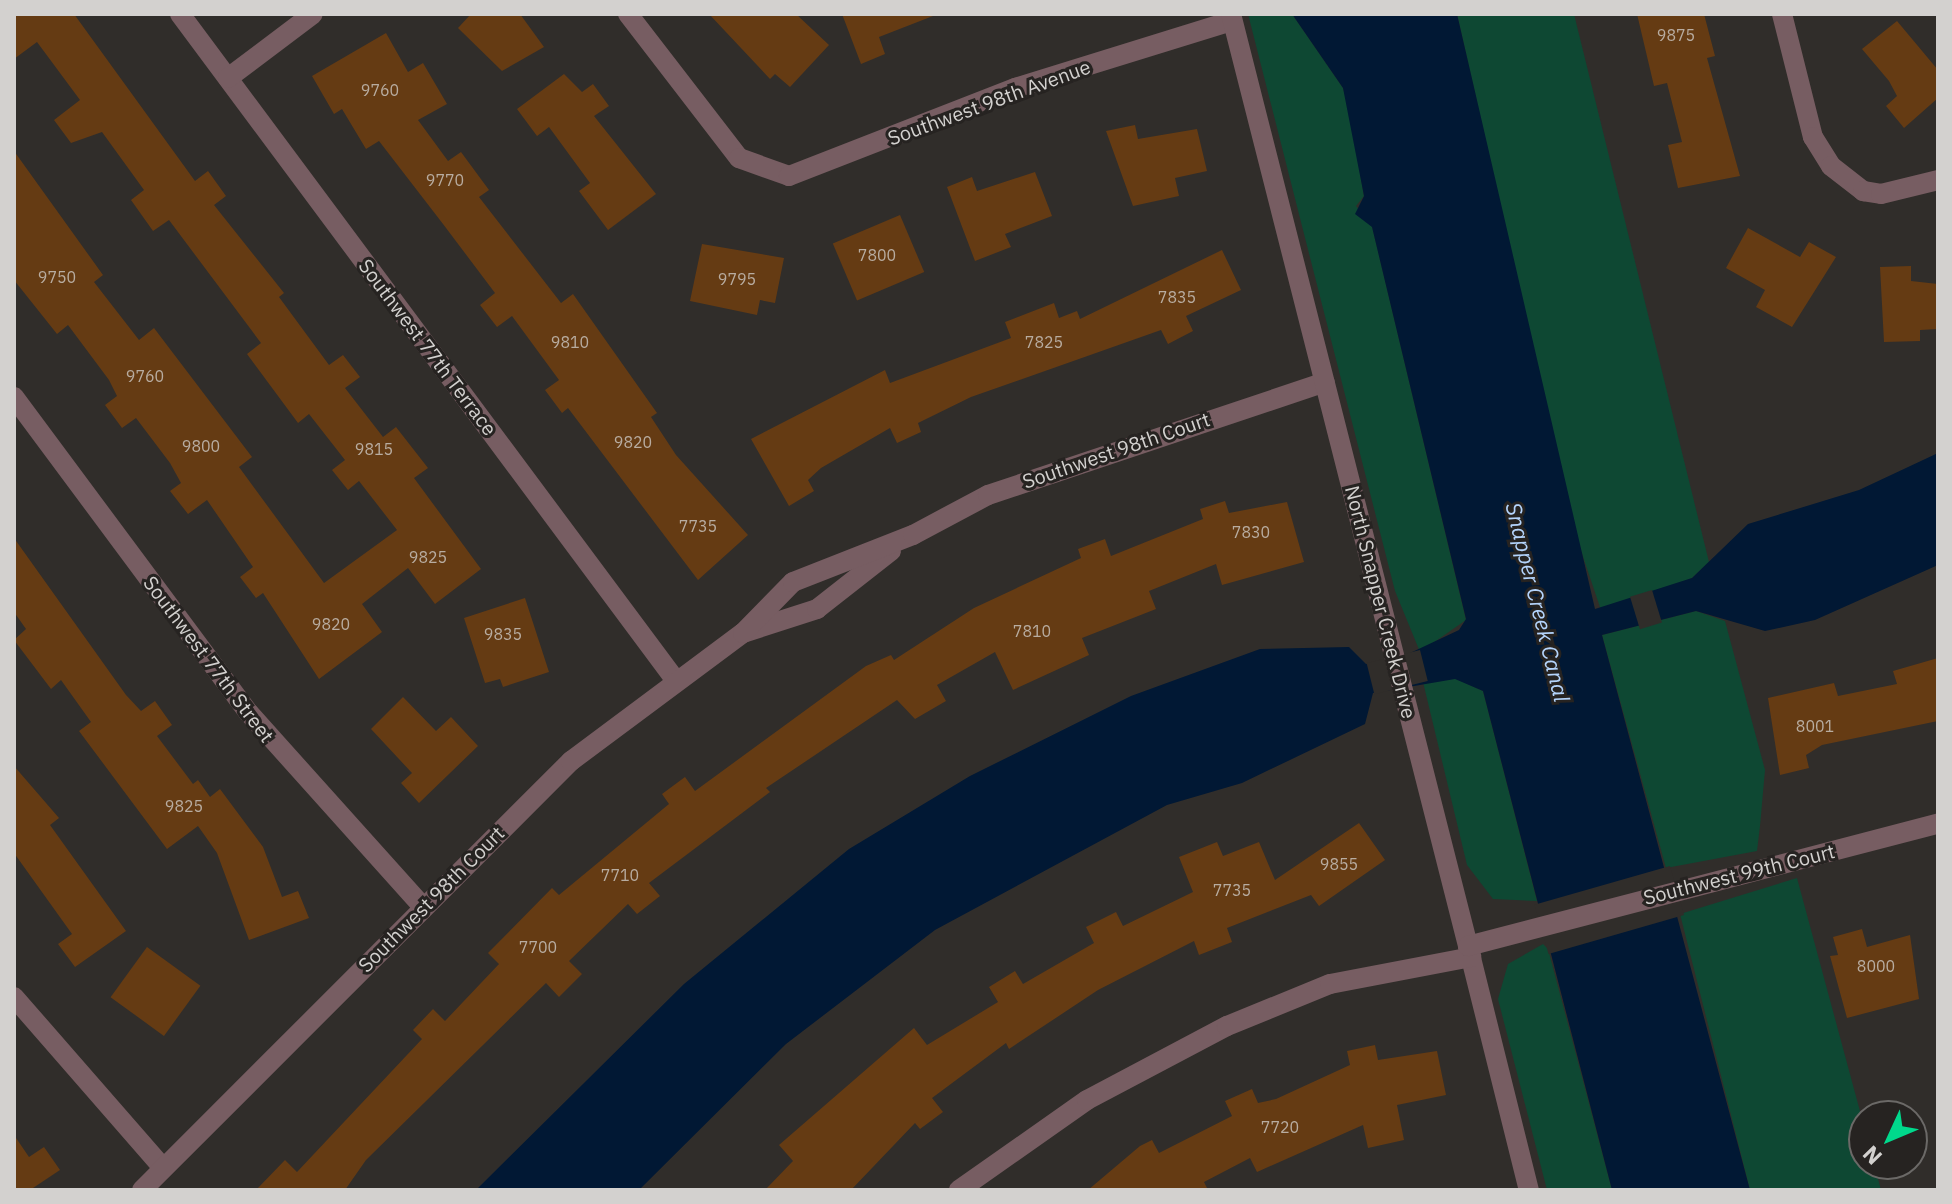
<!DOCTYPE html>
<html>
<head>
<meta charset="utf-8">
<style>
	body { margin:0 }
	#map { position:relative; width:1952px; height:1204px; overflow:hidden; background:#302d2a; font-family:"IBM Plex Sans",sans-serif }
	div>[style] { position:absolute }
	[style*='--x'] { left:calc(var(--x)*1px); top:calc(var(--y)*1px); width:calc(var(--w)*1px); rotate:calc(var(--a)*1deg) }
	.green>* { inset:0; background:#0e4833 }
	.water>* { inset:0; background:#011834 }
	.pier>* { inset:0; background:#302d2a; transform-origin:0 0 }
	.building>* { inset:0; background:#653b13; transform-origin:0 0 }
	.minor>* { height:20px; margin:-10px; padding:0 10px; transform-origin:10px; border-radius:10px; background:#775d62 }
	.tertiary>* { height:20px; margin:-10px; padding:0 10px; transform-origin:10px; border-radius:10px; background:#775d62 }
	span { translate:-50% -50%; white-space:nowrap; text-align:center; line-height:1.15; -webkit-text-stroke:6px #262321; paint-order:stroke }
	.number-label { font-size:16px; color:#b8aca0 }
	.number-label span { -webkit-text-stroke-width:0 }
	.street-label { font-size:20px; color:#d3d1cf }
	.water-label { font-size:22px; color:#b4d4fc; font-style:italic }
	.frame { position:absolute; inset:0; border:16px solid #d3d1cf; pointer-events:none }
	.north { position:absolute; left:1848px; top:1100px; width:80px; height:80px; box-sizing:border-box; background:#262321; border:2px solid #6b6967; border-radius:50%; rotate:226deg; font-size:22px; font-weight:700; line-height:32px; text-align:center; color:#d3d1cf }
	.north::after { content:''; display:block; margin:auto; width:28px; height:36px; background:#00d98c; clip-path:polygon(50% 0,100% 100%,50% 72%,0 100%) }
</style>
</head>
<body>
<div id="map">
	<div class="green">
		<div style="clip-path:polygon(1248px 14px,1292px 14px,1343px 88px,1349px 110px,1364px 196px,1356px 206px,1372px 226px,1466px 620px,1420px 652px,1395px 591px)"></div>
		<div style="clip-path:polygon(1457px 14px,1574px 14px,1709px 562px,1692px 578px,1602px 613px,1574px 530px)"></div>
		<div style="clip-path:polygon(1696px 611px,1725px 621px,1765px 770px,1760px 826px,1757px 851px,1666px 868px,1602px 635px)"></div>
		<div style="clip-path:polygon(1455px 678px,1483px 691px,1537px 901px,1493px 899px,1467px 865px,1423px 682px)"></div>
		<div style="clip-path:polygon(1797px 878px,1864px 1126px,1864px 1164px,1874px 1164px,1881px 1190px,1750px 1190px,1680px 914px)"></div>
		<div style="clip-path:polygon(1543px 944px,1548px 949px,1612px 1190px,1547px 1190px,1498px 999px,1508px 964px)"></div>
	</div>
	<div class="water">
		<div style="clip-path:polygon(1292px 14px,1457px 14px,1595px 609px,1692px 578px,1748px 524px,1859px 490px,1938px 453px,1938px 565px,1815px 620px,1765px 631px,1696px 611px,1602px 635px,1750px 1190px,1612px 1190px,1483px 691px,1455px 679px,1373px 693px,1365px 724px,1242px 783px,1167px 805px,935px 930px,786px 1044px,639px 1190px,476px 1190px,684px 984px,849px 849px,970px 776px,1131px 696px,1260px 649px,1349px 647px,1366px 664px,1391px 662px,1459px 630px,1466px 619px,1372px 227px,1355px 214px,1364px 196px,1343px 88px)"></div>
	</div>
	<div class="pier">
		<div style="left:1652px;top:590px;width:34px;height:23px;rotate:73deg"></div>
		<div style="left:1420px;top:650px;width:32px;height:55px;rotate:76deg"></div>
		<div style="left:1670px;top:866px;width:51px;height:141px;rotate:74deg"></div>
	</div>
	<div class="building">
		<div style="clip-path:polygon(14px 14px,74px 14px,195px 181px,208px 171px,226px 196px,214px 205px,284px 293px,279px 297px,329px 365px,343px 355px,360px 377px,345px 388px,383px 437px,396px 427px,428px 468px,414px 478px,481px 569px,435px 604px,408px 568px,362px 604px,382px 632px,319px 679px,263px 593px,256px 598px,240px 577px,253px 567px,207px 500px,188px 514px,170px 491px,181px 483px,170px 463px,136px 418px,122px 428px,105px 405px,117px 396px,109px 380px,68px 325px,57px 334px,14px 280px,14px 151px,103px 275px,94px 282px,139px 340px,154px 328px,252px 457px,239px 467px,324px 583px,397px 530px,359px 481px,348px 490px,332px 470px,345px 460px,309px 414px,298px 423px,247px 354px,261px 343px,169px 220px,153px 231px,131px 200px,144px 190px,102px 132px,71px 143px,54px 120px,80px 100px,37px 42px,14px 59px)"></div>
		<div style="clip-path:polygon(471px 14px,520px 14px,544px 47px,502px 71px,458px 28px)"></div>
		<div style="clip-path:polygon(709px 14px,796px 14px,829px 45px,790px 87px,775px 74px,770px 79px)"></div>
		<div style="clip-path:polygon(842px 14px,933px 14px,933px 16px,879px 37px,885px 54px,861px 64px)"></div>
		<div style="clip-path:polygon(1637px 14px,1704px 14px,1715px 56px,1707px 58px,1740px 176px,1678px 188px,1668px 145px,1682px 142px,1667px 83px,1654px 86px)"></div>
		<div style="clip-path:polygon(1897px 21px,1938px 70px,1938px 98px,1904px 128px,1886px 106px,1897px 96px,1889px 81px,1862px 49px)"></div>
		<div style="clip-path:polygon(386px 33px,408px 72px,423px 63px,447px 104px,418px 120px,448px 161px,461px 152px,489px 190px,479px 197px,561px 303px,573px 294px,657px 413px,651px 417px,676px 455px,748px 535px,698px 580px,568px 408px,562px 413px,545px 390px,559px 380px,512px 316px,497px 327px,480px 305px,495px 293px,443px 224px,379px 141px,366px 149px,342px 109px,334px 114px,312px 76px)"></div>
		<div style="clip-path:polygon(564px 74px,582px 92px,593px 84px,609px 106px,594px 116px,656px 194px,608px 230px,579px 191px,590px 183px,549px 127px,537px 136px,517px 109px)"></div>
		<div style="clip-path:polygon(1135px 125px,1138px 139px,1197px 129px,1207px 171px,1175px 178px,1179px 196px,1133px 206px,1106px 131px)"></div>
		<div style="clip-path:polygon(1035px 172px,1052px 216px,1005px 234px,1011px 247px,975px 261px,947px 187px,972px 177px,977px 191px)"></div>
		<div style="left:900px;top:215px;width:62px;height:73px;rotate:67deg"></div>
		<div style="clip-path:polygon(1748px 228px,1800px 257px,1809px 242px,1836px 257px,1792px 327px,1756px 307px,1765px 290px,1726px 268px)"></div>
		<div style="clip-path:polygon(702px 244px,784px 258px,775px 303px,760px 300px,757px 315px,690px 301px)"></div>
		<div style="clip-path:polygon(1222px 250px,1241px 290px,1186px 316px,1193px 331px,1168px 344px,1161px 330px,971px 397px,918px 423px,921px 432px,897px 443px,890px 428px,821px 468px,808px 480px,814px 491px,789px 506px,751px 439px,885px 370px,890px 383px,1011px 338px,1005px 322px,1054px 303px,1059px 318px,1077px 311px,1080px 319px)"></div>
		<div style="clip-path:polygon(1911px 266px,1911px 281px,1938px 284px,1938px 329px,1920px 330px,1920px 341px,1884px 342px,1880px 267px)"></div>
		<div style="clip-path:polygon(1225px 501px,1229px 513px,1287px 502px,1304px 562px,1222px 585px,1216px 564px,1149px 591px,1156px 609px,1082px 638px,1089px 655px,1013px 690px,995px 652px,937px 685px,946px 701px,915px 719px,897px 700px,766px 788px,770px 792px,649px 883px,660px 896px,637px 914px,628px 904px,569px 961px,582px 974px,559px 997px,546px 983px,366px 1160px,345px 1190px,256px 1190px,285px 1160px,297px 1172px,422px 1039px,413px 1030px,433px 1009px,445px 1021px,499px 964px,488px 953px,552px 888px,559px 895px,669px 804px,662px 794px,685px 777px,695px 791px,866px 666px,891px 655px,894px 660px,974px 608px,1081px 558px,1078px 549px,1105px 539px,1111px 556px,1203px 519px,1200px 509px)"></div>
		<div style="clip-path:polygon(14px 538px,126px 695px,141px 711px,155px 701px,172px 725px,157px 736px,193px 784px,198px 780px,210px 797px,220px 789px,263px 847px,282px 897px,298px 891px,309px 918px,249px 940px,217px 853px,198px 826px,167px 849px,79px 731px,91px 722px,61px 680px,51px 689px,14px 640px,26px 629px,14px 612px)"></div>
		<div style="clip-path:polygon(525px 598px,549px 672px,503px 687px,500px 679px,485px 683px,464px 618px)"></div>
		<div style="clip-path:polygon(1938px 658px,1938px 721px,1822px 745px,1806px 755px,1809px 768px,1780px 775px,1768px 698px,1834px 683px,1838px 696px,1897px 684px,1893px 671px)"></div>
		<div style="clip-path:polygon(403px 697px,436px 731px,451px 717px,478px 746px,419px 803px,401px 783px,412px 773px,371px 729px)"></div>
		<div style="clip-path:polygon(14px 766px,59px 818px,50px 825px,126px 931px,75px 967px,58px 944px,72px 934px,14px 853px)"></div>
		<div style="clip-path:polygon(1359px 823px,1385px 860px,1319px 906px,1311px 895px,1227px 928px,1232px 942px,1199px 955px,1194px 941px,1098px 990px,1009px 1049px,1006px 1043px,932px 1098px,943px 1112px,920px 1129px,915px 1123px,851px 1190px,765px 1190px,793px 1161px,779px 1145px,914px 1028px,927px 1045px,998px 1002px,989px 987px,1015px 971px,1023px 984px,1094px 943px,1086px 927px,1116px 912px,1123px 926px,1193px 892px,1179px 857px,1217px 842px,1223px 856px,1259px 842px,1275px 880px)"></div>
		<div style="clip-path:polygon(1862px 929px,1867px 947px,1910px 935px,1919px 999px,1847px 1018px,1830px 956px,1838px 955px,1833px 937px)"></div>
		<div style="left:147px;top:947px;width:66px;height:62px;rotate:36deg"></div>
		<div style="clip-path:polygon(1375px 1045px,1378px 1060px,1437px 1051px,1446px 1095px,1397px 1105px,1404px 1140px,1368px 1148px,1363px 1125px,1257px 1172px,1250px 1158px,1204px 1182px,1208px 1190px,1088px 1190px,1140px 1146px,1152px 1140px,1159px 1153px,1232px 1116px,1225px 1101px,1252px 1089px,1258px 1103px,1276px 1099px,1350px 1065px,1347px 1051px)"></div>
		<div style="clip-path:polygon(14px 1135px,29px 1157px,44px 1147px,60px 1170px,30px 1190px,14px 1190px)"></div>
	</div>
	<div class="minor">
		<div style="--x:180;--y:14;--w:831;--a:53.36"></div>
		<div style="--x:628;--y:14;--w:182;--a:52.4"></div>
		<div style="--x:739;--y:158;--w:53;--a:19.8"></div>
		<div style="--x:789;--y:176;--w:243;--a:-21.3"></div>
		<div style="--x:1015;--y:88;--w:227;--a:-17.2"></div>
		<div style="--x:1782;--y:14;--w:127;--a:75.9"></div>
		<div style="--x:1813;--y:137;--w:34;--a:58"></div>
		<div style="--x:1831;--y:166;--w:41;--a:38"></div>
		<div style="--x:1863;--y:191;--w:18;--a:9"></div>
		<div style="--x:1881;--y:194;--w:59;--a:-13.8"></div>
		<div style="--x:228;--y:78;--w:106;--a:-37"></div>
		<div style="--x:14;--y:397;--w:394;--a:53.4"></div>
		<div style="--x:249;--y:713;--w:259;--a:48.1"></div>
		<div style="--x:743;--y:633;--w:78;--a:-18"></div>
		<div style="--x:817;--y:609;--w:94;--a:-38.1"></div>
		<div style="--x:1468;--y:946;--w:252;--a:76"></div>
		<div style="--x:14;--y:997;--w:227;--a:48.9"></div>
		<div style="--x:142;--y:1190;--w:607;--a:-45"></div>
		<div style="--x:571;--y:761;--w:214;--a:-36.7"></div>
		<div style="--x:743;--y:633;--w:71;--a:-45.6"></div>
		<div style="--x:793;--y:582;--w:129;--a:-21.4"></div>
		<div style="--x:913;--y:535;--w:85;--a:-28.1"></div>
		<div style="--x:988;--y:495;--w:355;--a:-18.5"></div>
		<div style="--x:959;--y:1190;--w:156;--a:-35.1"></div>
		<div style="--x:1087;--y:1100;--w:158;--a:-27.9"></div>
		<div style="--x:1227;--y:1026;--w:111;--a:-22.2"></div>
		<div style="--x:1330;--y:984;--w:144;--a:-10.8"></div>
	</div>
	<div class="tertiary">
		<div style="--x:1231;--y:14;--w:962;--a:75.73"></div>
		<div style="--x:1468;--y:946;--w:486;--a:-14.6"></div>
	</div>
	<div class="number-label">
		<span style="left:1676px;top:35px">9875</span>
		<span style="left:380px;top:90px">9760</span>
		<span style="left:445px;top:180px">9770</span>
		<span style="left:877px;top:255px">7800</span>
		<span style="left:57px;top:277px">9750</span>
		<span style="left:737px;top:279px">9795</span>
		<span style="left:1177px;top:297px">7835</span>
		<span style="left:570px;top:342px">9810</span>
		<span style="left:1044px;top:342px">7825</span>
		<span style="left:145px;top:376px">9760</span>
		<span style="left:633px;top:442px">9820</span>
		<span style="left:201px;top:446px">9800</span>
		<span style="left:374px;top:449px">9815</span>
		<span style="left:698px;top:526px">7735</span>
		<span style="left:1251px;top:532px">7830</span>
		<span style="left:428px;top:557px">9825</span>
		<span style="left:331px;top:624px">9820</span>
		<span style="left:1032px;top:631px">7810</span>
		<span style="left:503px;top:634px">9835</span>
		<span style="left:1815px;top:726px">8001</span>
		<span style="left:184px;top:806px">9825</span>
		<span style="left:1339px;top:864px">9855</span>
		<span style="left:620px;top:875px">7710</span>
		<span style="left:1232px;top:890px">7735</span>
		<span style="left:538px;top:947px">7700</span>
		<span style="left:1876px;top:966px">8000</span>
		<span style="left:1280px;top:1127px">7720</span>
	</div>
	<div class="street-label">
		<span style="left:989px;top:102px;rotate:-20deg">Southwest 98th Avenue</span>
		<span style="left:428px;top:347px;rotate:53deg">Southwest 77th Terrace</span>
		<span style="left:1116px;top:450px;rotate:-19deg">Southwest 98th Court</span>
		<span style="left:1381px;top:602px;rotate:76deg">North Snapper Creek Drive</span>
		<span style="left:209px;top:659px;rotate:53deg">Southwest 77th Street</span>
		<span style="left:1739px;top:874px;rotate:-14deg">Southwest 99th Court</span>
		<span style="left:431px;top:899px;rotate:-45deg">Southwest 98th Court</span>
	</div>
	<div class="water-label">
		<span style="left:1538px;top:602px;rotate:76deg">Snapper Creek Canal</span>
	</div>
	<div class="frame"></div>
	<div class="north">N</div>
</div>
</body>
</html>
